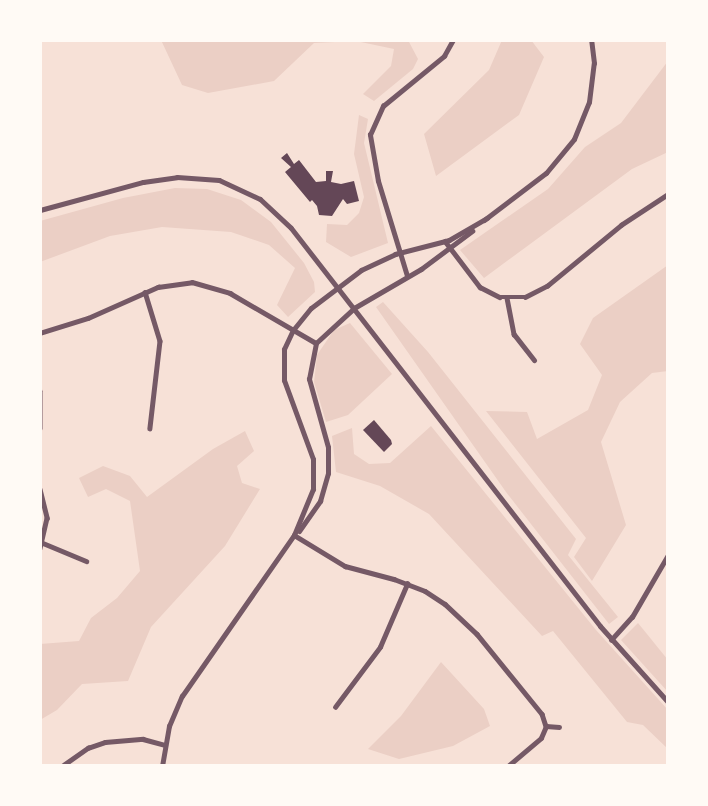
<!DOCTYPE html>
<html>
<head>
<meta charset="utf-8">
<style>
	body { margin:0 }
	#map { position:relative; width:708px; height:806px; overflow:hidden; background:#f7e1d7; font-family:"PT Serif",serif }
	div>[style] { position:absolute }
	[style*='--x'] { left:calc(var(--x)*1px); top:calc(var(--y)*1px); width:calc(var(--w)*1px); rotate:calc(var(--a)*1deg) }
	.green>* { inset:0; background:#ebcfc5 }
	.building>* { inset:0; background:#644757 }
	.minor>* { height:4.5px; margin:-2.25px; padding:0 2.25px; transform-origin:2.25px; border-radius:2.25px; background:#755966 }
	.tertiary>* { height:5px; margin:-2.5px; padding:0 2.5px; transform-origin:2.5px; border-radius:2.5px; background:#755966 }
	span { translate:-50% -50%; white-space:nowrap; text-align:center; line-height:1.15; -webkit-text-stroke:5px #fffaf5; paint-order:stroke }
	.frame { position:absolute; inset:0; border:42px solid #fffaf5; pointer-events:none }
</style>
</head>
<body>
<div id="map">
	<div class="green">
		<div style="clip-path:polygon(161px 40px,408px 40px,418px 59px,413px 69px,374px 101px,363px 94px,391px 66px,394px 49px,356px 41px,314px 43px,274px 81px,208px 93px,182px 85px)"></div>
		<div style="clip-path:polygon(502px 40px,531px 40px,544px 57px,519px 115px,436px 176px,424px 134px,489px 70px)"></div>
		<div style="clip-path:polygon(668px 61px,668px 152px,632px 169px,484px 278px,460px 250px,548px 189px,585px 147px,621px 123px)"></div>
		<div style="clip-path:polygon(359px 115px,368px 119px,364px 143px,388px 243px,351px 257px,326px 242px,327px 224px,347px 225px,359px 213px,364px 197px,354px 154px)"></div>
		<div style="clip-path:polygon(175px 188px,207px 189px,241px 200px,271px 222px,304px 263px,314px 282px,315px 292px,288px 317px,277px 305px,295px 268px,269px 245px,231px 232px,162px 227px,110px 236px,40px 262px,40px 221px,123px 198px)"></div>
		<div style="clip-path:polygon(668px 265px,668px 371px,652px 373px,620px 402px,601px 442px,626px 525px,592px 581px,574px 557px,586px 538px,486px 411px,527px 412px,537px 439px,588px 410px,602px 375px,580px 344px,593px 318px)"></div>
		<div style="clip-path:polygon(383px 302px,428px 352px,576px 539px,568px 555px,618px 617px,609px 624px,506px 492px,376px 307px)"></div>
		<div style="clip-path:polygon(350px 323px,392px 374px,348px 415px,326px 422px,314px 382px,317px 355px,334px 330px)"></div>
		<div style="clip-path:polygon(431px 426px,596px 630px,668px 710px,668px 749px,643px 725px,627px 722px,553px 631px,542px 636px,429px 514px,380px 486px,336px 472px,332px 436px,352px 428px,354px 454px,369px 464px,390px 463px)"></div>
		<div style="clip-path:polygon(245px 431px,254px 451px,237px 466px,242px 483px,260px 489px,225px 546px,151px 627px,128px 681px,82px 684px,57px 710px,40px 720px,40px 644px,79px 641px,91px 618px,117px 598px,140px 571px,130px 501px,106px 489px,88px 497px,79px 478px,103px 466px,130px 476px,147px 497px,213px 449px)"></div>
		<div style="clip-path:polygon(638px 623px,668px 660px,668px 692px,621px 640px)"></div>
		<div style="clip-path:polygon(441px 662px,484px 709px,490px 726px,453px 746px,399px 759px,368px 749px,401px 716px)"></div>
	</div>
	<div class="building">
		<div style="clip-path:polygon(287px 153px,294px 164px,299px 160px,316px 182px,326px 181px,326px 171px,333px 171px,331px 182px,341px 184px,354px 181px,359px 201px,347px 204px,343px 199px,332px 216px,319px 215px,317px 206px,312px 200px,310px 202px,285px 172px,291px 167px,281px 158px)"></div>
		<div style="clip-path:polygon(374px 420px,391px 440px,392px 444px,384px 452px,363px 430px)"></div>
	</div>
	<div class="minor">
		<div style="--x:445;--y:241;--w:58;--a:52.7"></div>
		<div style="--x:480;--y:287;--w:22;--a:27"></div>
		<div style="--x:500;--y:297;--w:25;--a:0"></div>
		<div style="--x:525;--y:297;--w:25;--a:-27"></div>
		<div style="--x:547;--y:286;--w:96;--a:-39.5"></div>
		<div style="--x:621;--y:225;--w:56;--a:-33.4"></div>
		<div style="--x:407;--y:276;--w:99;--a:-107"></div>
		<div style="--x:378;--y:181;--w:47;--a:-99.9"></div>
		<div style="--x:370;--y:135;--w:32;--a:-66"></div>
		<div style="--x:383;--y:106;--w:79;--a:-39.3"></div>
		<div style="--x:444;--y:56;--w:18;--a:-61"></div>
		<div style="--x:145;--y:292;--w:51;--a:73"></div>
		<div style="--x:160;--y:341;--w:88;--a:96.6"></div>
		<div style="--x:507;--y:298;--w:37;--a:79"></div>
		<div style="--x:514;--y:334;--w:33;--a:52"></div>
		<div style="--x:40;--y:333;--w:50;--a:-17.4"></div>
		<div style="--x:88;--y:318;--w:77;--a:-23.9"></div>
		<div style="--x:158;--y:287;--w:34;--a:-8"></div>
		<div style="--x:192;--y:282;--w:40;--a:16"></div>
		<div style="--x:230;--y:293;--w:99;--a:30.2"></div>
		<div style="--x:40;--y:391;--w:37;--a:90"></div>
		<div style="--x:40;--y:489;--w:30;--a:76"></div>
		<div style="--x:47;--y:518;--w:31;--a:103"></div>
		<div style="--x:294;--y:535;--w:60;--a:31.3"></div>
		<div style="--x:345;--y:566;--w:51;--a:14.9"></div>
		<div style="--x:394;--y:579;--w:33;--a:21"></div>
		<div style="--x:425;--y:591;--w:24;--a:33"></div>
		<div style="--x:445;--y:604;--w:44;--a:43.2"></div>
		<div style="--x:477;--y:634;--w:103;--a:50.9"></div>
		<div style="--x:542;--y:714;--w:13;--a:72"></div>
		<div style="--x:43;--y:543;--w:47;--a:22.7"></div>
		<div style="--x:611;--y:640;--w:31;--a:-48"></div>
		<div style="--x:632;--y:617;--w:72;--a:-59.9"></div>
		<div style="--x:335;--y:707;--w:75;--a:-53.1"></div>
		<div style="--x:380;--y:647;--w:69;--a:-66.8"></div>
		<div style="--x:546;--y:726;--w:13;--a:4"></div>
		<div style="--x:62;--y:766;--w:32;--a:-35"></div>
		<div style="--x:88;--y:748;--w:18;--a:-19"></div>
		<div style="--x:105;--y:742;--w:38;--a:-5"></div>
		<div style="--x:143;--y:739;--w:23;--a:15"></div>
		<div style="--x:508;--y:766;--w:43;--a:-40.3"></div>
		<div style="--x:541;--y:738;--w:13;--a:-67"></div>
	</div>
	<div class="tertiary">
		<div style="--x:40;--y:210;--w:107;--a:-15.2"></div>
		<div style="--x:143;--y:182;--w:34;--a:-8"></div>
		<div style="--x:177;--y:177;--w:42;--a:4.1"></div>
		<div style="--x:219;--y:180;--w:45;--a:24.9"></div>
		<div style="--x:260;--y:199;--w:42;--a:43.1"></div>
		<div style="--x:291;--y:228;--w:504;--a:52.17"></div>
		<div style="--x:600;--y:626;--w:102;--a:48.2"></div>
		<div style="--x:484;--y:220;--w:78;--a:-37.2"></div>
		<div style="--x:546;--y:173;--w:44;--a:-50.5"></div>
		<div style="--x:574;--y:139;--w:40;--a:-68"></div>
		<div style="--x:589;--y:102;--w:39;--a:-83"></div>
		<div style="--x:594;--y:63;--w:23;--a:-97"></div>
		<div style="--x:299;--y:531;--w:37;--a:-55"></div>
		<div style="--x:320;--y:501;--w:29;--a:-74"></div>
		<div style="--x:328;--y:473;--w:26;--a:-90"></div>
		<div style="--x:328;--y:447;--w:71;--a:-105.6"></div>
		<div style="--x:309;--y:379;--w:37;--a:-79"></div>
		<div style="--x:316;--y:343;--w:52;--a:-42.6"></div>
		<div style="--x:354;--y:308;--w:78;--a:-30.2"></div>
		<div style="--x:421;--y:269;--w:64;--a:-36.7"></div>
		<div style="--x:162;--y:766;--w:41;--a:-80.1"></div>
		<div style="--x:169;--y:726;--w:33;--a:-67"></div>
		<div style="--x:182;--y:696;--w:196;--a:-55.2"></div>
		<div style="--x:294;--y:535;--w:50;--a:-67.6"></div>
		<div style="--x:313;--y:489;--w:30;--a:-90"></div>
		<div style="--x:313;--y:459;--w:84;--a:-110.2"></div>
		<div style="--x:284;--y:380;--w:31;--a:-90"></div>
		<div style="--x:284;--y:349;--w:21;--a:-65"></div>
		<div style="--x:293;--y:330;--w:28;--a:-51"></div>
		<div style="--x:311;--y:308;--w:63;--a:-37.2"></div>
		<div style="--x:361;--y:270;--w:38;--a:-25"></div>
		<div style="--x:395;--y:254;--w:56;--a:-14.5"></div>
		<div style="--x:449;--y:240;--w:44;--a:-30.1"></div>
	</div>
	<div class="frame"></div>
</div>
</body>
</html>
